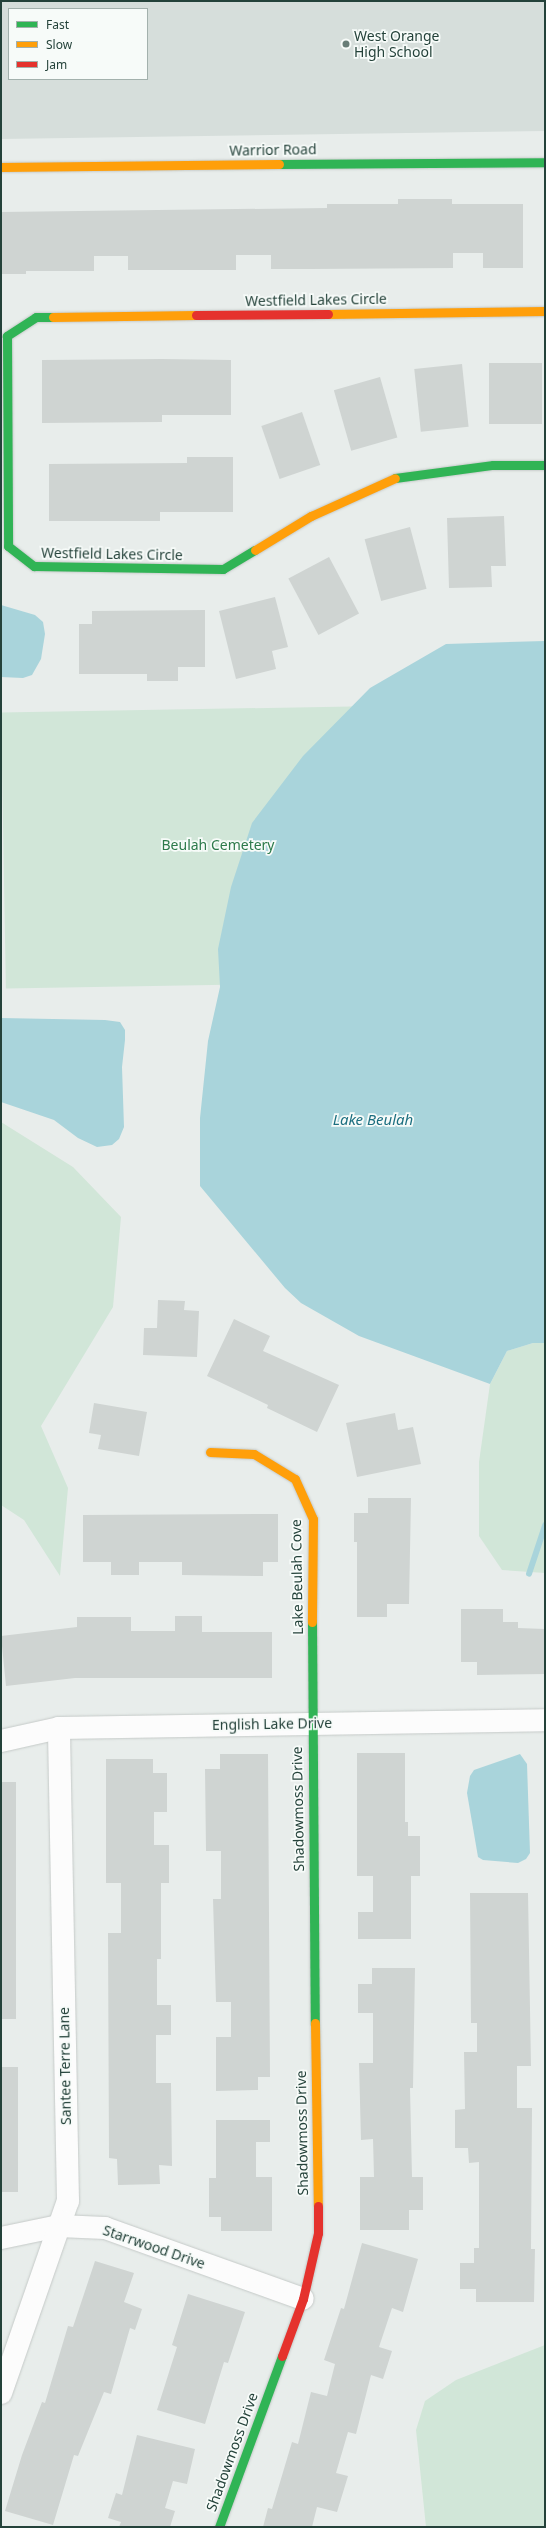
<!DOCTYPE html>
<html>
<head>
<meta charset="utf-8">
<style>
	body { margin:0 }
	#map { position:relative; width:546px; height:2528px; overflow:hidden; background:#e8edeb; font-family:"Noto Sans",sans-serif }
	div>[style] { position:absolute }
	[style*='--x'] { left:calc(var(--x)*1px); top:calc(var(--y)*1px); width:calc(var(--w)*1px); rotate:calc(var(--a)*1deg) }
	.built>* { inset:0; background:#d6dedb }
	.green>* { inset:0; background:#d1e6d8; transform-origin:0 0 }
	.water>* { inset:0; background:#a9d4db }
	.stream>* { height:5.5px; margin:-2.75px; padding:0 2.75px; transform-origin:2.75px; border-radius:2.75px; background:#a9d4db }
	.building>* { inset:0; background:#cfd4d2; transform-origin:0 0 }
	.roads { filter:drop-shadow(0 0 1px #c5cac8) drop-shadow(0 0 1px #c5cac8) }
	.street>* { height:22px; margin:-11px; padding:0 11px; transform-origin:11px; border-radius:11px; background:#fcfcfc }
	.fast>* { height:9px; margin:-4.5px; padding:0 4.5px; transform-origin:4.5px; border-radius:4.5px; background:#30b455 }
	.slow>* { height:9px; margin:-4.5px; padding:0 4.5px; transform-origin:4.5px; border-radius:4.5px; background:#ff9f0a }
	.jam>* { height:9px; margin:-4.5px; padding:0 4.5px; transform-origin:4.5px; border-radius:4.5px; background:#e5322d }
	.dots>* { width:11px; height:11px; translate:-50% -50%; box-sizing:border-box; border:2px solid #f7fbf9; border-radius:50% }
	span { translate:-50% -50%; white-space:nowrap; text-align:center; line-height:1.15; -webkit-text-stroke:3.5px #f7fbf9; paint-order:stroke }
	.poi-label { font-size:14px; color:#24423a }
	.left { translate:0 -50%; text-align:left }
	.street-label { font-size:14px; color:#24423a }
	.park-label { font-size:14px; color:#2d7a4b }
	.water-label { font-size:15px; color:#1c6f80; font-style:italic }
	.frame { position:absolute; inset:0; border:2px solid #24423a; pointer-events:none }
	.legend { position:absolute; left:8px; top:8px; width:140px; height:72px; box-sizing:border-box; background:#f7fbf9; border:1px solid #a3b1ad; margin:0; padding:5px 7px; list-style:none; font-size:12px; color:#24423a }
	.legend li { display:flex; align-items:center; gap:8px; height:20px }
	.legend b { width:20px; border:1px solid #a3b1ad }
</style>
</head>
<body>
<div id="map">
	<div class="built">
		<div style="clip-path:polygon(evenodd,1px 1px,545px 1px,545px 131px,1px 139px,1px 1px,9px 9px,147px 9px,147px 79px,9px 79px,9px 9px)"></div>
	</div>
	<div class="green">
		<div style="left:434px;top:705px;width:276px;height:433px;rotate:89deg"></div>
		<div style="clip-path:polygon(1px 1122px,73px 1167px,121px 1217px,113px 1307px,41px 1426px,68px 1488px,60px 1576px,24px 1520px,1px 1505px)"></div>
		<div style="clip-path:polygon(533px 1343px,545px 1343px,545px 1573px,502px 1570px,479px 1536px,479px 1462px,490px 1384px,507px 1351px)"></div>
		<div style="clip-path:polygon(545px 2345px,545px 2527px,426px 2527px,416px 2430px,425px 2401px,456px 2380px)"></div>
	</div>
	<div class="water">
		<div style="clip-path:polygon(1px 605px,35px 615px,43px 622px,45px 634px,41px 659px,32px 675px,23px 678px,1px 677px)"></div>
		<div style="clip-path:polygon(545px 641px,545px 1343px,533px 1343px,507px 1351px,490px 1384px,359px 1336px,301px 1303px,285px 1288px,200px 1186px,200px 1118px,208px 1041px,220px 987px,218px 949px,231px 887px,252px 823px,303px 756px,370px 688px,446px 644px)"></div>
		<div style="clip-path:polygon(1px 1018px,105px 1020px,120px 1022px,125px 1030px,125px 1040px,122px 1067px,124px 1127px,119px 1139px,112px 1145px,97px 1147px,78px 1138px,54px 1120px,1px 1102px)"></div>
		<div style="clip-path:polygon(520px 1754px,527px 1764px,530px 1853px,526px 1859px,518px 1863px,483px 1860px,478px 1857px,467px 1793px,470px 1776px,474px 1770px)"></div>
	</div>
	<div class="stream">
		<div style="--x:529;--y:1574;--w:51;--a:-71.6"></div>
	</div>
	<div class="building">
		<div style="clip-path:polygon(398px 199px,452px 199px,452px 204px,523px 204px,523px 268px,483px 268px,483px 253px,453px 253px,453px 268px,311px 269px,271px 269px,271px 255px,236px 255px,236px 270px,128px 270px,128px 256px,94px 256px,94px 271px,26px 271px,26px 274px,1px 274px,1px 212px,327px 208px,327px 204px,398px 204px)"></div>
		<div style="clip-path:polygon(162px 359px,231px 360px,231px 415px,162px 415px,162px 422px,42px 423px,42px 360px)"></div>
		<div style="left:489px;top:363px;width:53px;height:61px"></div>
		<div style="left:462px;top:364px;width:63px;height:48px;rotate:84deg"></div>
		<div style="left:380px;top:377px;width:63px;height:48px;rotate:74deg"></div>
		<div style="left:302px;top:412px;width:56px;height:43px;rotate:71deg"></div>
		<div style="clip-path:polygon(187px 457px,233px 457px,233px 512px,160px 512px,160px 521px,49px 521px,49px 464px,187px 463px)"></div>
		<div style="clip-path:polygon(504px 516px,506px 566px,491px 566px,492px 587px,449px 588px,447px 518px)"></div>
		<div style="left:410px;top:527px;width:64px;height:47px;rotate:75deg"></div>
		<div style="left:329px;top:557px;width:64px;height:46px;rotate:62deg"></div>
		<div style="clip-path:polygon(275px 597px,288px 647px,272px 651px,276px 669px,236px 679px,219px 611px)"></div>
		<div style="clip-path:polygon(205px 610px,205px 667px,178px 667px,178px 681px,147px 681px,147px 674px,79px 674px,79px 624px,92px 624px,92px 611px)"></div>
		<div style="clip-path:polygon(158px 1300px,185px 1301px,184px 1310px,199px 1311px,197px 1357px,143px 1355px,144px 1328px,157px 1328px)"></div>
		<div style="clip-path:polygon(234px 1319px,270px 1336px,263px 1351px,339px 1385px,317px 1432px,267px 1408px,268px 1405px,207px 1376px)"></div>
		<div style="clip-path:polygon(94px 1403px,147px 1412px,139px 1456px,98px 1449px,101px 1435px,89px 1433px)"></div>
		<div style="clip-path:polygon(395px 1413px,398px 1430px,413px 1427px,421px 1464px,357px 1477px,346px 1423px)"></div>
		<div style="clip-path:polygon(368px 1498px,411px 1498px,409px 1604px,387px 1604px,387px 1617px,357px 1617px,357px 1542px,354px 1542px,354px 1513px,368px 1513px)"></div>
		<div style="clip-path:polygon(278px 1514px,278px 1562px,263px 1562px,263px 1576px,182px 1575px,182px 1562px,139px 1562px,139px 1575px,111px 1575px,111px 1562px,83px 1562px,83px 1515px)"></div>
		<div style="clip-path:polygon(461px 1609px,503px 1609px,503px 1622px,518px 1622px,518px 1628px,545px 1629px,545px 1674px,477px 1675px,477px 1662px,461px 1662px)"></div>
		<div style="clip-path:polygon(175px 1616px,202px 1616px,202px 1632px,272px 1632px,272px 1678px,75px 1678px,6px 1686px,1px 1636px,77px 1627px,77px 1617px,131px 1617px,131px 1631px,175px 1631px)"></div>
		<div style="clip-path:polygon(357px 1753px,405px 1753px,405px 1822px,408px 1822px,408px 1836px,420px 1836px,420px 1876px,411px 1876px,411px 1939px,358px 1939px,358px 1912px,373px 1912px,373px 1876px,357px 1876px)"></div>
		<div style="clip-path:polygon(220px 1754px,268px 1754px,270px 2077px,258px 2077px,258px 2090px,216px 2091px,216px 2037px,231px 2037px,231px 2002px,216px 2002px,213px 1899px,221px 1899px,221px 1851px,206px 1851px,205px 1769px,220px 1769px)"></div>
		<div style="clip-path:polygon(106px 1759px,153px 1759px,153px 1773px,167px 1773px,167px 1812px,154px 1812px,154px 1845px,169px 1845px,169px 1883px,161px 1883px,161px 1959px,157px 1959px,157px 2005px,171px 2005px,171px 2035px,156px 2035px,156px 2083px,171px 2083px,172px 2166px,159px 2165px,160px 2184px,118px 2185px,117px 2159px,109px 2158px,108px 1933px,121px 1933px,121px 1883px,106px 1883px)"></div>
		<div style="left:1px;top:1782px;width:15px;height:237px"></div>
		<div style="clip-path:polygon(470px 1893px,528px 1893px,531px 2066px,517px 2066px,517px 2108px,532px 2108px,531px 2249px,535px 2249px,534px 2302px,476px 2302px,476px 2289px,460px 2289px,460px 2263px,474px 2263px,474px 2248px,479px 2248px,479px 2162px,469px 2163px,468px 2148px,455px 2148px,455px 2110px,465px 2109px,464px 2052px,477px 2052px,477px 2023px,471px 2023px)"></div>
		<div style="clip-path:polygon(372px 1968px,415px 1968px,413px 2088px,410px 2088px,412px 2177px,423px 2177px,423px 2210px,409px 2210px,409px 2230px,360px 2230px,360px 2177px,374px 2177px,373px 2139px,361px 2140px,359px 2063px,373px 2063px,373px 2013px,358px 2013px,358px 1984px,372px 1984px)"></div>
		<div style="left:1px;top:2067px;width:17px;height:125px"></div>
		<div style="clip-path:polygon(216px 2120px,270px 2120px,270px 2142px,256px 2142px,256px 2177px,272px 2177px,272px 2231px,221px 2231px,221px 2217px,209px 2217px,209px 2178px,216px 2178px)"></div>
		<div style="clip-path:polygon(362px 2243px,418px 2259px,403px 2312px,392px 2308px,379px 2347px,392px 2351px,383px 2379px,371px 2375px,356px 2434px,348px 2432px,336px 2473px,348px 2476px,337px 2512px,317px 2507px,312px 2527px,263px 2527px,268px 2508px,272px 2509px,292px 2442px,298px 2444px,311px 2392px,327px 2396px,335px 2364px,324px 2360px,341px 2308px,344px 2309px)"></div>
		<div style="clip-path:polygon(95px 2261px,134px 2273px,124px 2302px,142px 2309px,135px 2330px,130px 2328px,111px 2394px,104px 2392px,78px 2456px,74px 2455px,53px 2525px,5px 2511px,22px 2455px,42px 2402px,45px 2403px,68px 2326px,73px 2327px)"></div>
		<div style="clip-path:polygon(188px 2294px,245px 2312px,228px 2363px,224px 2362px,205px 2424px,157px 2410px,177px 2347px,172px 2345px)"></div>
		<div style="clip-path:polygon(137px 2435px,195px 2449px,187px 2484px,173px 2481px,165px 2508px,175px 2511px,170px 2527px,119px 2527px,121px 2522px,108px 2518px,116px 2493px,122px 2495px)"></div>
	</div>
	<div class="roads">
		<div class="street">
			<div style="--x:1;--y:1741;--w:59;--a:-12.6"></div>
			<div style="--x:59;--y:1728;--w:486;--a:-0.9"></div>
			<div style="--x:1;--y:2238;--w:59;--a:-11.7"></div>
			<div style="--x:59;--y:2226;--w:46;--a:2.5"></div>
			<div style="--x:105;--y:2228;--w:210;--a:19.7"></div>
			<div style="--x:1;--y:2393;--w:203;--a:-70.8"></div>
			<div style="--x:68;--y:2201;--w:473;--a:-91.1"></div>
		</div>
		<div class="fast">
			<div style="--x:279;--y:164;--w:266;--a:-0.4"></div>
			<div style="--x:53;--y:317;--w:17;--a:180"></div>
			<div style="--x:36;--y:317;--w:35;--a:147"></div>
			<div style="--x:7;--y:336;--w:210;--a:89.7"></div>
			<div style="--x:8;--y:546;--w:33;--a:38"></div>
			<div style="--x:34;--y:566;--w:189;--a:0.9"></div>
			<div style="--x:223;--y:569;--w:37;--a:-31"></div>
			<div style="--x:395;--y:478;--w:99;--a:-7.6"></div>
			<div style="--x:493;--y:465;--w:52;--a:0"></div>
			<div style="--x:312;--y:1622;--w:401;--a:89.6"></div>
			<div style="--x:219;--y:2527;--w:182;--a:-69.8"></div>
		</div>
		<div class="slow">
			<div style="--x:1;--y:167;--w:278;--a:-0.6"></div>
			<div style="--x:328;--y:314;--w:217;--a:-0.8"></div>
			<div style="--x:53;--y:317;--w:143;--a:-0.8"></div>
			<div style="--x:255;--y:550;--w:66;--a:-31.3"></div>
			<div style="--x:311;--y:516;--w:92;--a:-24.3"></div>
			<div style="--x:210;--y:1452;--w:44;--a:2.6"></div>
			<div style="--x:254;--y:1454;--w:48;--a:31.4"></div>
			<div style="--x:295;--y:1479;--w:44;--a:65.8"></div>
			<div style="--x:313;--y:1519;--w:103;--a:90.6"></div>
			<div style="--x:315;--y:2023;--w:183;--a:89.1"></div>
		</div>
		<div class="jam">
			<div style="--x:196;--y:315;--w:132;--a:-0.4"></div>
			<div style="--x:282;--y:2356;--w:61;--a:-69.8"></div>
			<div style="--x:303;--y:2299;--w:68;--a:-77.2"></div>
			<div style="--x:318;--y:2233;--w:27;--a:-90"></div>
		</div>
	</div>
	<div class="dots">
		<div style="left:346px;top:44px;background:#697e78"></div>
	</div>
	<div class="poi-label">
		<span class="left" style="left:354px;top:44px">West Orange<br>High School</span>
	</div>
	<div class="street-label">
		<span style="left:273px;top:150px;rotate:-1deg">Warrior Road</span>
		<span style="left:316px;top:300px;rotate:-1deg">Westfield Lakes Circle</span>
		<span style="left:112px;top:554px;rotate:1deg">Westfield Lakes Circle</span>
		<span style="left:297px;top:1577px;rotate:-91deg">Lake Beulah Cove</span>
		<span style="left:272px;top:1724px;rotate:-1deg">English Lake Drive</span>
		<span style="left:298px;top:1809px;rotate:-91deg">Shadowmoss Drive</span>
		<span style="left:65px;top:2066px;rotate:-91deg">Santee Terre Lane</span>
		<span style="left:302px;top:2133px;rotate:-91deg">Shadowmoss Drive</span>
		<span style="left:154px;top:2247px;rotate:19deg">Starrwood Drive</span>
		<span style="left:232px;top:2452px;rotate:-70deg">Shadowmoss Drive</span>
	</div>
	<div class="park-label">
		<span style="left:218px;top:845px">Beulah Cemetery</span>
	</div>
	<div class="water-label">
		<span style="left:373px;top:1120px">Lake Beulah</span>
	</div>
	<div class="frame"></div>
	<ul class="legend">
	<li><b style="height:5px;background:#30b455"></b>Fast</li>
	<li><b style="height:5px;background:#ff9f0a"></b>Slow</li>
	<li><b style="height:5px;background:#e5322d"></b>Jam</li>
	</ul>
</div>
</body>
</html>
